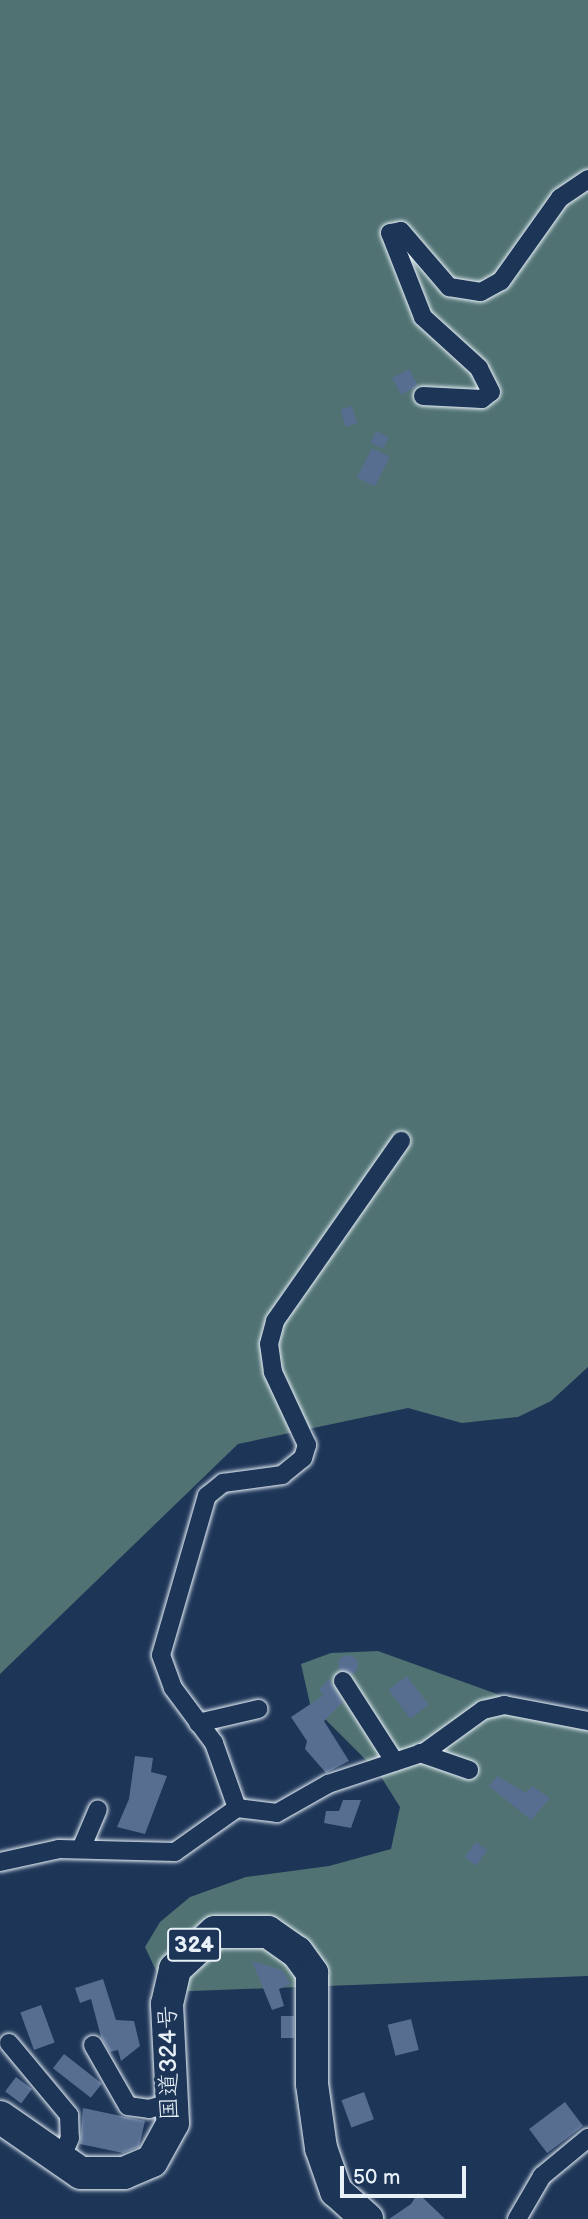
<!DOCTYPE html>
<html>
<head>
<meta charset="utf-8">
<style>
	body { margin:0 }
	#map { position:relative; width:588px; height:2219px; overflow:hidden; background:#1d3557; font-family:"Balsamiq Sans","Klee One",sans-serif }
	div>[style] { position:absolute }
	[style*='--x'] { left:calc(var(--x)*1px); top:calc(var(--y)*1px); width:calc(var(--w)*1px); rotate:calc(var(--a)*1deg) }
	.green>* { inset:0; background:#507273 }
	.building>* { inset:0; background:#576e91; transform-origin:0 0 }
	.round { border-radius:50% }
	.roads { filter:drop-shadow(0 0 2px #e8f1f8) drop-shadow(0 0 2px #e8f1f8) }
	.street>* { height:18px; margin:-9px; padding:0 9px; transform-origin:9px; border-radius:9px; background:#1d3557 }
	.highway>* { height:32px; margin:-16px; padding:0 16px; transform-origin:16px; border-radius:16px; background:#1d3557 }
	span { translate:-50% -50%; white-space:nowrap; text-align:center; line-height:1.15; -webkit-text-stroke:7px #1d3557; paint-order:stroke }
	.shield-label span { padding:2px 5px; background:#1d3557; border:2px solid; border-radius:5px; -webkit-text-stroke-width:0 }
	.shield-label { font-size:23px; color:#e8f1f8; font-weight:700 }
	.street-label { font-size:24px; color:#e8f1f8 }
	.scale { position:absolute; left:340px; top:2166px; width:126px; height:32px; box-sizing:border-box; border:4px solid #e8f1f8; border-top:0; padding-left:9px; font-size:21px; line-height:24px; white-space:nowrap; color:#e8f1f8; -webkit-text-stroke:5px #1d3557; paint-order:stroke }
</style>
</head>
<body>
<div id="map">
	<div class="green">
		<div style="clip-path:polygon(0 0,588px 0,588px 1367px,551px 1401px,518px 1417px,462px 1423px,408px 1408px,238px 1444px,0 1674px)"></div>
		<div style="clip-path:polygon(378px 1651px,588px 1727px,588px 1976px,166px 1992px,145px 1947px,160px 1922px,190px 1897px,246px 1877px,329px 1866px,391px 1849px,400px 1807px,378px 1772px,310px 1704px,301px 1664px,331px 1653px)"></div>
	</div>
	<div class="building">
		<div style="left:409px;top:369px;width:19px;height:19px;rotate:62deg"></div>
		<div style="left:352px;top:406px;width:18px;height:12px;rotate:74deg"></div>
		<div style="left:376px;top:431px;width:14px;height:13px;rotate:25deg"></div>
		<div style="left:372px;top:448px;width:20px;height:33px;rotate:27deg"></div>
		<div class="round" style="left:338px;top:1655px;width:20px;height:20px"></div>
		<div style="left:407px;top:1676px;width:36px;height:23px;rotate:53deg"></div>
		<div style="clip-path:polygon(329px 1679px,343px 1702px,324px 1721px,349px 1761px,326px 1773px,305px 1749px,307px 1741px,291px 1717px,324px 1695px,319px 1690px)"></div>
		<div style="clip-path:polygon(135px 1756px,153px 1758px,151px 1772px,167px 1776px,145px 1834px,117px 1827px,129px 1799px)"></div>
		<div style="clip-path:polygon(497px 1776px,526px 1793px,532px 1786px,550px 1798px,531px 1820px,489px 1786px)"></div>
		<div style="clip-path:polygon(343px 1800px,361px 1800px,351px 1828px,324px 1823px,326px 1811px,339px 1811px)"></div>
		<div style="left:476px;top:1842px;width:14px;height:19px;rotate:36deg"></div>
		<div style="clip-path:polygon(252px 1961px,282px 1970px,291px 1984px,279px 1989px,284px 2006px,272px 2010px)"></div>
		<div style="clip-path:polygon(103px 1979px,116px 2020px,134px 2021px,140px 2046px,121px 2061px,118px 2050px,110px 2052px,101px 2037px,91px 1999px,80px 2003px,75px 1988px)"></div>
		<div style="left:41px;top:2005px;width:40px;height:22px;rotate:70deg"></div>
		<div style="left:294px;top:2016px;width:22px;height:13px;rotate:90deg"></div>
		<div style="left:411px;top:2019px;width:32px;height:24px;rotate:76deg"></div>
		<div style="left:64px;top:2054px;width:48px;height:18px;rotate:38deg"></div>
		<div style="left:16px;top:2077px;width:20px;height:18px;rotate:37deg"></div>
		<div style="left:364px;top:2092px;width:29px;height:24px;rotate:70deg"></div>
		<div style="left:565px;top:2102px;width:30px;height:45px;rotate:53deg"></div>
		<div style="clip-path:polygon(83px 2108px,145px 2121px,139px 2147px,123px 2153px,80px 2144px)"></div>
		<div style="clip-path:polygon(418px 2193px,445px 2219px,389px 2219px,411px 2204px)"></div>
	</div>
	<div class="roads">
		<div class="street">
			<div style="--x:423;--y:396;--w:59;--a:2.9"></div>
			<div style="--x:482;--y:399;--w:11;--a:-38"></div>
			<div style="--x:491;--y:392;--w:27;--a:-117"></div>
			<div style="--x:479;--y:368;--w:76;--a:-137.7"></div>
			<div style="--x:423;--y:317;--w:90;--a:-111.4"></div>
			<div style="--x:390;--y:233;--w:11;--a:-10"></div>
			<div style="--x:401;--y:231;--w:74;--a:49.4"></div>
			<div style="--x:449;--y:287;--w:32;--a:9"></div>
			<div style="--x:481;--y:292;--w:23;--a:-29"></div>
			<div style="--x:501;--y:281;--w:102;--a:-54.6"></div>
			<div style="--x:560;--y:198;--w:34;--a:-34"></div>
			<div style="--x:343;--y:1681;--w:96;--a:57.3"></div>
			<div style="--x:198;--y:1723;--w:62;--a:-13.1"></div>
			<div style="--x:420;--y:1753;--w:52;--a:19.1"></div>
			<div style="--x:237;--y:1808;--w:69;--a:-109.5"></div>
			<div style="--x:214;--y:1743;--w:69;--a:-126.7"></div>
			<div style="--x:173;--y:1688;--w:35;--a:-110"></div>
			<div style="--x:161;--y:1655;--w:166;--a:-73.9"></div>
			<div style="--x:207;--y:1496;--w:21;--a:-39"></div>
			<div style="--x:223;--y:1483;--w:60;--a:-7.7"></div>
			<div style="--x:282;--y:1475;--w:27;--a:-39"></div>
			<div style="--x:303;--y:1458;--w:14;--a:-73"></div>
			<div style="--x:307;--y:1445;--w:81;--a:-115"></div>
			<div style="--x:273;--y:1372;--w:28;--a:-98"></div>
			<div style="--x:269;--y:1344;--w:24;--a:-75"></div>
			<div style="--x:275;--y:1321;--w:220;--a:-55"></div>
			<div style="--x:81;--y:1849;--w:43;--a:-67"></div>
			<div style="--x:0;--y:1862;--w:60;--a:-12.4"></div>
			<div style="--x:59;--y:1849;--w:116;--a:1.5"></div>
			<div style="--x:175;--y:1852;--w:76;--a:-35.4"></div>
			<div style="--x:237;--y:1808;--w:40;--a:7.1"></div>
			<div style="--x:277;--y:1813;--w:59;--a:-29.6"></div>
			<div style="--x:328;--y:1784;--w:102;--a:-18.3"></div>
			<div style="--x:425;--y:1752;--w:72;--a:-35.9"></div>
			<div style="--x:483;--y:1710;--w:22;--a:-13"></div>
			<div style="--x:504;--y:1705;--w:86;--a:10.8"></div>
			<div style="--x:9;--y:2043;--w:94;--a:50.2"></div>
			<div style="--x:69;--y:2115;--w:23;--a:88"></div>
			<div style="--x:70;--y:2138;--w:27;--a:114"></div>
			<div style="--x:93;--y:2045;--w:70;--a:60.2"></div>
			<div style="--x:128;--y:2106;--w:21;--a:8"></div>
			<div style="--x:149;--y:2109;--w:25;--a:-16"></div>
			<div style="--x:517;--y:2219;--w:50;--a:-59.8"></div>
			<div style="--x:542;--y:2176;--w:60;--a:-39.6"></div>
		</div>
		<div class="highway">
			<div style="--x:0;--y:2117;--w:98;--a:34.7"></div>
			<div style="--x:81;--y:2173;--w:43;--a:0"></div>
			<div style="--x:124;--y:2173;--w:30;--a:-23"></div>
			<div style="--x:152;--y:2161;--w:43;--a:-61.1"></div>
			<div style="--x:173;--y:2123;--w:119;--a:-92.9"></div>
			<div style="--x:167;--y:2004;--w:36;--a:-77"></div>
			<div style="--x:175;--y:1969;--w:54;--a:-42.8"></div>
			<div style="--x:215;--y:1932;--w:53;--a:0"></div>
			<div style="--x:268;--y:1932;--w:35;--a:35"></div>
			<div style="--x:297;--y:1952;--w:26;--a:54"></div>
			<div style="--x:312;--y:1973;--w:111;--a:90"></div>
			<div style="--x:312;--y:2084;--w:65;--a:82"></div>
			<div style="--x:321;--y:2148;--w:46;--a:70.8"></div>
			<div style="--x:336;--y:2191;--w:42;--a:42.1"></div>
		</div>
	</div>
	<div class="shield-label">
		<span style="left:194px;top:1945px">324</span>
	</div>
	<div class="street-label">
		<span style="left:169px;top:2063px;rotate:-91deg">国道324号</span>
	</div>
	<div class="scale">50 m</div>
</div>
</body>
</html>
